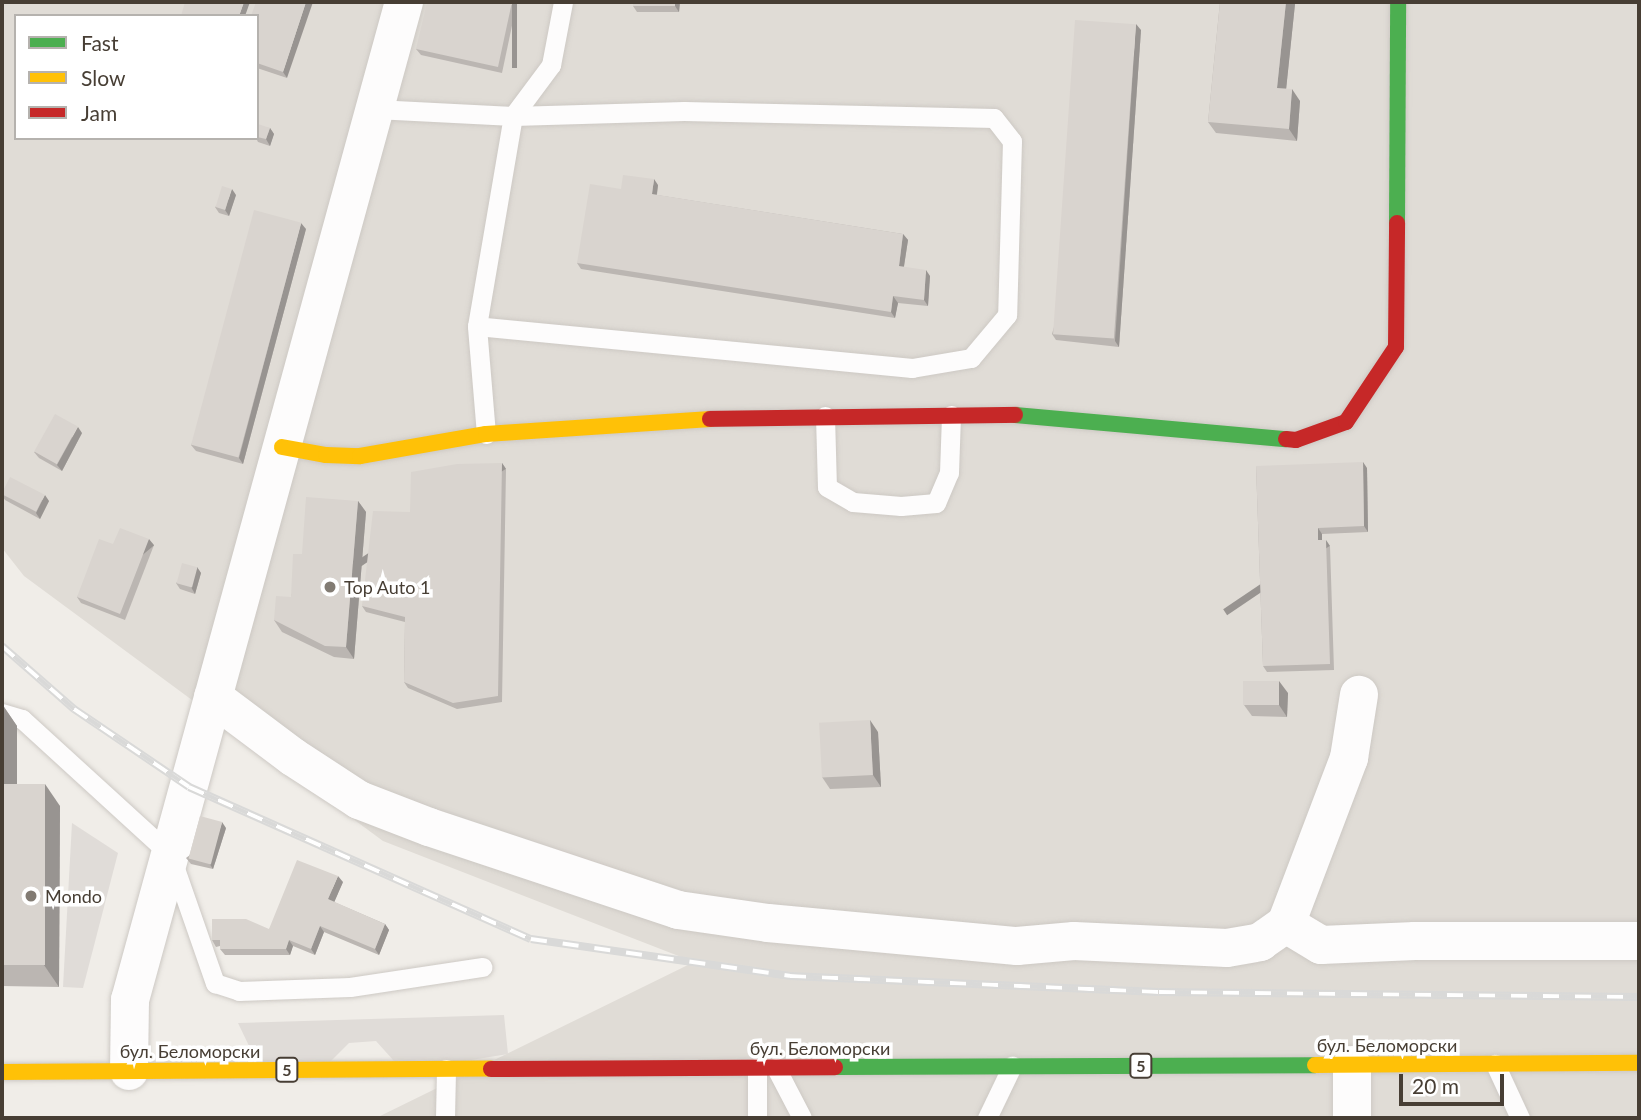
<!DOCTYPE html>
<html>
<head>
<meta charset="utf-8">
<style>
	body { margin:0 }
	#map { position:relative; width:1641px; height:1120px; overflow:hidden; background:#f0ede8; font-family:Lato,sans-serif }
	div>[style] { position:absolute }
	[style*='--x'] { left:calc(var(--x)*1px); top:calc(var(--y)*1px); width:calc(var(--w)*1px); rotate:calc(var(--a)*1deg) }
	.industrial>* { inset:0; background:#e0dcd6 }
	.parking>* { inset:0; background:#e0dcd8 }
	.roads { filter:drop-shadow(0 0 2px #cdc9c4) drop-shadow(0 0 2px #cdc9c4) }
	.lane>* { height:19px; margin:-9.5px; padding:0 9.5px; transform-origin:9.5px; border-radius:9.5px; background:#fdfcfc }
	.street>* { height:38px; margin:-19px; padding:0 19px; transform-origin:19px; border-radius:19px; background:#fdfcfc }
	.fast>* { height:16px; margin:-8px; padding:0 8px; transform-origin:8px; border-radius:8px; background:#4caf50 }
	.slow>* { height:16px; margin:-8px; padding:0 8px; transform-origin:8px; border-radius:8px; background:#ffc107 }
	.jam>* { height:16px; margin:-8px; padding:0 8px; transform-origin:8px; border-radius:8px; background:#c62828 }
	.rail>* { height:8px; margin-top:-4px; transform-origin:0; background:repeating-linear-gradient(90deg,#fff 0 16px,#d9d9d8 0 32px); box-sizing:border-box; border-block:2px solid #d9d9d8 }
	.wall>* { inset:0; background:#bbb6b2 }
	.shaded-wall>* { inset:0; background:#989491; transform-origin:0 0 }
	.building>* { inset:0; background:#d9d4cf; transform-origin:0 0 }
	.dots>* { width:19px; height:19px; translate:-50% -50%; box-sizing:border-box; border:4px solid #fff; border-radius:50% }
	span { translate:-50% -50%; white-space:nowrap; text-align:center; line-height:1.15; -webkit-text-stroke:7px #fff; paint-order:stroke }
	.shield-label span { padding:2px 5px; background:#fff; border:2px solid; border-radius:5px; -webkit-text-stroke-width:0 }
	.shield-label { font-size:16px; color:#473e34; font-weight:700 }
	.poi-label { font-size:18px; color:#473e34 }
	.left { translate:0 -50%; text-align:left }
	.street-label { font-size:18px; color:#473e34 }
	.frame { position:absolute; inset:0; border:4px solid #473e34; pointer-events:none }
	.legend { position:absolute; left:14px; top:14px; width:245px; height:126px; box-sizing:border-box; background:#fff; border:2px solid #b5b2ae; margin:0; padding:9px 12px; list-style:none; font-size:21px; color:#473e34 }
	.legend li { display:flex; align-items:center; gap:14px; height:35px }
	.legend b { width:35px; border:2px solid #b5b2ae }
	.scale { position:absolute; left:1399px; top:1074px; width:105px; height:32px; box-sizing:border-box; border:4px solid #473e34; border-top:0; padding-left:9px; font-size:21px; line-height:24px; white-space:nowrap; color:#473e34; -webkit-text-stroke:5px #fff; paint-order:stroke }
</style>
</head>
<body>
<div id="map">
	<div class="industrial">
		<div style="clip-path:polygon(evenodd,2px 2px,1639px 2px,1639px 1118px,376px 1118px,694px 962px,383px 841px,24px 576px,2px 548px,2px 2px,16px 16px,257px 16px,257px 138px,16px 138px,16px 16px)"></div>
	</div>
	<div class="parking">
		<div style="clip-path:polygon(72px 823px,118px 853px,83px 988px,63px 987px)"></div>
		<div style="clip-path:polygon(504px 1015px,508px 1054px,403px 1071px,376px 1041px,349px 1043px,323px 1069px,261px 1071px,238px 1023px)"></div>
	</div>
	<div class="roads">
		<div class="lane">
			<div style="--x:375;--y:109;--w:138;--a:2.9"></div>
			<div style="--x:513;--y:116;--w:171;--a:-1.7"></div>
			<div style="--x:684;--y:111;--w:310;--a:1.3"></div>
			<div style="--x:994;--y:118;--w:29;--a:52"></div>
			<div style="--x:1012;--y:141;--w:174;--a:91.6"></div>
			<div style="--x:1007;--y:315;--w:56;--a:129.9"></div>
			<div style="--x:971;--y:358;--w:60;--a:170.4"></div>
			<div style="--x:912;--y:368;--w:437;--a:-174.5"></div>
			<div style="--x:825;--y:416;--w:71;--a:88.4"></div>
			<div style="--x:827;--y:487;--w:30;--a:30"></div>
			<div style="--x:853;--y:502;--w:48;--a:4.8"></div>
			<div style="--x:901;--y:506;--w:35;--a:-5"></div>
			<div style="--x:936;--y:503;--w:33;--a:-67"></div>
			<div style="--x:949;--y:473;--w:58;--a:-88"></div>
			<div style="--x:486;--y:434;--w:108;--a:-94.8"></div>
			<div style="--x:477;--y:326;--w:213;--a:-80.3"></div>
			<div style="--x:513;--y:116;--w:64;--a:-53.3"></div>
			<div style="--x:551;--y:65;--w:64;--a:-79.2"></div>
			<div style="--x:2;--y:713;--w:21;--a:17"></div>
			<div style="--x:22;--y:719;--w:200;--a:42.4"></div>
			<div style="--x:170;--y:854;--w:137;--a:70.8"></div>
			<div style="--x:215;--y:983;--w:25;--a:18"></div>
			<div style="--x:239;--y:991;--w:111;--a:-2.1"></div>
			<div style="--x:350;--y:987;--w:134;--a:-8.6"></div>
			<div style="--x:1495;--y:1064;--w:60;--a:65.2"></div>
			<div style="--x:757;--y:1068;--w:50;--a:90"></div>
			<div style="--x:776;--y:1068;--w:56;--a:62.5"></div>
			<div style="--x:445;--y:1118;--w:49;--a:-88.8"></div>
			<div style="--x:987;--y:1118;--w:58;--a:-64.3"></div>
		</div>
		<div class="street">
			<div style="--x:213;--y:697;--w:100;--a:36.9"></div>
			<div style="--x:293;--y:757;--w:79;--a:33.1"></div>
			<div style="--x:359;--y:800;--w:75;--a:21.1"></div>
			<div style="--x:429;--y:827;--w:262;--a:18.4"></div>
			<div style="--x:678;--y:910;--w:91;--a:8.2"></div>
			<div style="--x:768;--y:923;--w:250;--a:5.3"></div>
			<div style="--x:1017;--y:946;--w:57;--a:-5"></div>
			<div style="--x:1074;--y:941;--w:153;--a:2.6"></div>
			<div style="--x:1227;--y:948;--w:34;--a:-10"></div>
			<div style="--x:1260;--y:942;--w:32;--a:-35"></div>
			<div style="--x:1286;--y:924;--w:41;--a:31"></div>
			<div style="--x:1321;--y:945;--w:94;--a:-2.4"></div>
			<div style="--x:1415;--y:941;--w:224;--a:0"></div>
			<div style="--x:1286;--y:924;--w:178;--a:-69.2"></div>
			<div style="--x:1349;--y:758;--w:64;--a:-81"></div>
			<div style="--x:1352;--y:1065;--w:53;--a:90"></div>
			<div style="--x:129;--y:1071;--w:71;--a:-89.2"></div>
			<div style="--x:130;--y:1000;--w:1035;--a:-74.65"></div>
		</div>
		<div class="fast">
			<div style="--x:1397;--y:223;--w:221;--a:-89.7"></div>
			<div style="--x:1015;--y:415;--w:272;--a:5.1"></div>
			<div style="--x:835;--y:1067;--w:480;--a:-0.2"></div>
		</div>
		<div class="slow">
			<div style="--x:282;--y:447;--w:45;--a:10.3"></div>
			<div style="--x:326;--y:455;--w:34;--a:2"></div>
			<div style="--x:360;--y:456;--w:128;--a:-9.9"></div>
			<div style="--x:486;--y:434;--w:225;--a:-3.8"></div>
			<div style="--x:1315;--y:1065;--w:324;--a:-0.4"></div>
			<div style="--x:2;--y:1072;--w:489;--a:-0.4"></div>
		</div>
		<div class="jam">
			<div style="--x:710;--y:419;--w:305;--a:-0.8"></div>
			<div style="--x:1286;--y:439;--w:10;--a:6"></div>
			<div style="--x:1296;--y:440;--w:53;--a:-19.8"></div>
			<div style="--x:1346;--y:422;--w:90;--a:-56.3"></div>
			<div style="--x:1396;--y:347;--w:124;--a:-89.5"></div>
			<div style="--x:491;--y:1069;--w:344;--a:-0.3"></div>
		</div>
	</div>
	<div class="rail">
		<div style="--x:2;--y:646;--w:96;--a:41.2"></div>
		<div style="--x:74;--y:709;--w:139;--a:34.1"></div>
		<div style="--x:189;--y:787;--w:374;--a:24"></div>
		<div style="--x:531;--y:939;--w:262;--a:8.1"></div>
		<div style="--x:790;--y:976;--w:369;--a:2.5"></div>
		<div style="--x:1159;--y:992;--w:480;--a:0.6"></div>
	</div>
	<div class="wall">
		<div style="clip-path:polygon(517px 2px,502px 73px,421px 55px,416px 49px)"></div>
		<div style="clip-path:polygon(680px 2px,679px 12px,637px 12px,633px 6px)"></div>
		<div style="clip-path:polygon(1220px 2px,1293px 2px,1295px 4px,1286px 89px,1300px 101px,1297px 141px,1216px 133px,1208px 122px)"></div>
		<div style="clip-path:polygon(257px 16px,287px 78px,257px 68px)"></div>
		<div style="clip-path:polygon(1141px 30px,1119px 347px,1056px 340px,1052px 334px)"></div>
		<div style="clip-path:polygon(257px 127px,270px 128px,274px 134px,270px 146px,258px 142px,256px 138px,257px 138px)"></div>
		<div style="clip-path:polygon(658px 185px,657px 195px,903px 234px,908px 240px,904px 267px,930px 276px,928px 306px,898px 303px,895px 318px,581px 269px,577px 263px,621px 189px)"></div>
		<div style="clip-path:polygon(236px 195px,229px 216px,219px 213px,215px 207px)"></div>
		<div style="clip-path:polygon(306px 229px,243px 464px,196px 451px,191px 445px)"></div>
		<div style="clip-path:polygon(82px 433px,62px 471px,39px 458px,34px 452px)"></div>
		<div style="clip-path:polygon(502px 463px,506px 469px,502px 702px,457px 709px,408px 688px,404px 682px,405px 622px,366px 612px,362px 606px,410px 512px)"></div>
		<div style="clip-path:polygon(1256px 466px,1367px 468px,1368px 532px,1322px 534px,1322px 540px,1330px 546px,1334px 670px,1267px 672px,1263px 666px)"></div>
		<div style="clip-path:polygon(2px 492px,49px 501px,40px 519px,5px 500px,2px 495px)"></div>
		<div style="clip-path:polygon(358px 501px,366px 512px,354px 659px,334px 657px,282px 632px,274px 620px,291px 597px,302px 554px)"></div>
		<div style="clip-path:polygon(113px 544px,154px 545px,125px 620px,81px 603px,77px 597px)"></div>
		<div style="clip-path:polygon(197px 567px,201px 573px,195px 594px,180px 589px,176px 583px)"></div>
		<div style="clip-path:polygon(1288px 693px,1287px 717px,1252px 716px,1244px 705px)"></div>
		<div style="clip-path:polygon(2px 704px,17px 726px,17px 784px,60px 806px,59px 987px,2px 986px)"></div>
		<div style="clip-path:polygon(878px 732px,881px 787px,830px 789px,822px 777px)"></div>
		<div style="clip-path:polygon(226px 828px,213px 869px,191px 864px,186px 858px)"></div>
		<div style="clip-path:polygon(343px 882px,334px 902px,385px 924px,389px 930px,379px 955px,324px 932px,315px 955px,293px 946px,290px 955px,225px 955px,220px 949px,220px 946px,216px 947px,212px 940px,269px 929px)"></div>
	</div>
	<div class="shaded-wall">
		<div style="clip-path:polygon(244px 2px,250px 2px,245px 16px,239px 16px)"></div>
		<div style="clip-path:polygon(306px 2px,313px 2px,287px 78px,283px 72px)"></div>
		<div style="left:512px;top:2px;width:5px;height:66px"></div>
		<div style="clip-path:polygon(675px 2px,680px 2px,679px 12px,675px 6px)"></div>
		<div style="clip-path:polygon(1286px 2px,1293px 2px,1295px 4px,1285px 100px,1277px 88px)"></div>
		<div style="clip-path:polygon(1136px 24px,1141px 30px,1119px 347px,1115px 341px)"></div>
		<div style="clip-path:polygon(1292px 89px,1300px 101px,1297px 141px,1289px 129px)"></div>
		<div style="clip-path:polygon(270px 128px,274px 134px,270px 146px,266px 139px)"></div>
		<div style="clip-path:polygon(654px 179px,658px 185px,656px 200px,652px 194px)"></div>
		<div style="clip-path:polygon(232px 189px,236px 195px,229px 216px,225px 210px)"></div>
		<div style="clip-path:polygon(301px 223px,306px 229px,243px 464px,239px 458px)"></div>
		<div style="clip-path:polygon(903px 234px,908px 240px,903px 272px,899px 266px)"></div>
		<div style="clip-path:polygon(926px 270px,930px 276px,928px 306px,924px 300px)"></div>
		<div style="clip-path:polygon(893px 296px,898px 303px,895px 318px,891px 312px)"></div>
		<div style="clip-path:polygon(78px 427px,82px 433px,62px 471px,57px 465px)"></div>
		<div style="clip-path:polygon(1363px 462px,1367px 468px,1368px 532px,1364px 526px)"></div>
		<div style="left:502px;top:463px;width:7px;height:233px;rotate:56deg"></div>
		<div style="clip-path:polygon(45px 495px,49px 501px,40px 519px,36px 513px)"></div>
		<div style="clip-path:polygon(358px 501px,366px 512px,354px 659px,346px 647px)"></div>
		<div style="clip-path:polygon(1318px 528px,1322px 534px,1322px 546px,1318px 540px)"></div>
		<div style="left:149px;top:539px;width:8px;height:80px;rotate:50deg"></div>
		<div style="left:1326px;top:540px;width:7px;height:124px;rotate:56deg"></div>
		<div style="clip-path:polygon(197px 567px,201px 573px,195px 594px,191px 587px)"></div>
		<div style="clip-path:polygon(1279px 681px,1288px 693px,1287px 717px,1279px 705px)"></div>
		<div style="clip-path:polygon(2px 704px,17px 726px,17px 806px,2px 784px)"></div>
		<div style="clip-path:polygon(870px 720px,878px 732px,881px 787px,873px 775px)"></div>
		<div style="clip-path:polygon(45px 784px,60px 806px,59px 987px,44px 965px)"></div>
		<div style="clip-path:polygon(222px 822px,226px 828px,213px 869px,209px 863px)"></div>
		<div style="clip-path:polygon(338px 876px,343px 882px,333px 905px,328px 899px)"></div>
		<div style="clip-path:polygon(385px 924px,389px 930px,379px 955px,375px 949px)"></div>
		<div style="clip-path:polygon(320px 926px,324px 932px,315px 955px,311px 949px)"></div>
		<div style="clip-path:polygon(289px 940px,293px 946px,290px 955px,286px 949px)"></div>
	</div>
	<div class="building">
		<div style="clip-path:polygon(185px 2px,244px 2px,239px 16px,181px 16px)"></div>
		<div style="clip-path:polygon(256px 2px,306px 2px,283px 72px,257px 63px,257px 16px,251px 16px)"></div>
		<div style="clip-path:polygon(427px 2px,512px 2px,498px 67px,416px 49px)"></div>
		<div style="left:633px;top:2px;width:42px;height:4px"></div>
		<div style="clip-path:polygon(1220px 2px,1286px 2px,1277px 88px,1292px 89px,1289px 129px,1208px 122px)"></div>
		<div style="left:1075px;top:20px;width:61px;height:315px;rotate:4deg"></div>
		<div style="clip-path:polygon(258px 124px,270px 128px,266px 139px,257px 137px,257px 127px)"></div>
		<div style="clip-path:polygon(623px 175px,654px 179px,652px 194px,903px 234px,899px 266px,926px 270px,924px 300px,893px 296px,891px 312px,577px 263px,590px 184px,621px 189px)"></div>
		<div style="left:222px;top:186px;width:10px;height:22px;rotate:17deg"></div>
		<div style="left:254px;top:210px;width:49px;height:243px;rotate:15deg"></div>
		<div style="left:55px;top:414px;width:26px;height:43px;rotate:29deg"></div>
		<div style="clip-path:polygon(1363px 462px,1364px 526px,1318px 528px,1318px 540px,1326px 540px,1330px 664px,1263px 666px,1256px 466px)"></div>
		<div style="clip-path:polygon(502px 463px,498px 696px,453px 703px,404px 682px,405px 617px,362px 606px,373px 511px,410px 512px,411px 472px,457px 464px)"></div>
		<div style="left:10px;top:477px;width:39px;height:19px;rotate:27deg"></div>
		<div style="clip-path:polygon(306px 497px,358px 501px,346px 647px,325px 646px,274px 620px,276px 596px,291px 597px,293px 554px,302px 554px)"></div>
		<div style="clip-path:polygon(120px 528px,149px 539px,120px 614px,77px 597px,99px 539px,113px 544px)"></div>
		<div style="left:182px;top:563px;width:16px;height:21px;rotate:15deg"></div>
		<div style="left:1243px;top:681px;width:36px;height:24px"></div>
		<div style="left:870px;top:720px;width:55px;height:51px;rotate:87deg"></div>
		<div style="left:2px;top:784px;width:43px;height:181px"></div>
		<div style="left:200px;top:816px;width:23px;height:44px;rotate:15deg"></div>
		<div style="clip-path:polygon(297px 860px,338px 876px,328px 899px,385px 924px,375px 949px,320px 926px,311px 949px,289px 940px,286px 949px,220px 949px,220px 940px,212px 940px,212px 919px,246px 919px,269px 929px)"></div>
	</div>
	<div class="dots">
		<div style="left:330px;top:587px;background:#827b73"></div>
		<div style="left:31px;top:896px;background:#827b73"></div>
	</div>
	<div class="shield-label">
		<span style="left:1141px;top:1066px">5</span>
		<span style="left:287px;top:1070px">5</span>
	</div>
	<div class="poi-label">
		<span class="left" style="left:344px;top:587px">Top Auto 1</span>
		<span class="left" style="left:45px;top:896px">Mondo</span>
	</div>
	<div class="street-label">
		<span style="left:1387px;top:1045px">бул. Беломорски</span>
		<span style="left:820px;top:1048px">бул. Беломорски</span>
		<span style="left:190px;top:1051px">бул. Беломорски</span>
	</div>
	<div class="frame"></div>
	<ul class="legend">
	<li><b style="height:9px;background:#4caf50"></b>Fast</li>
	<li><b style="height:9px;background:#ffc107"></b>Slow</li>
	<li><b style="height:9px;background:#c62828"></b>Jam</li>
	</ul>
	<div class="scale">20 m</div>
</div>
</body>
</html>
